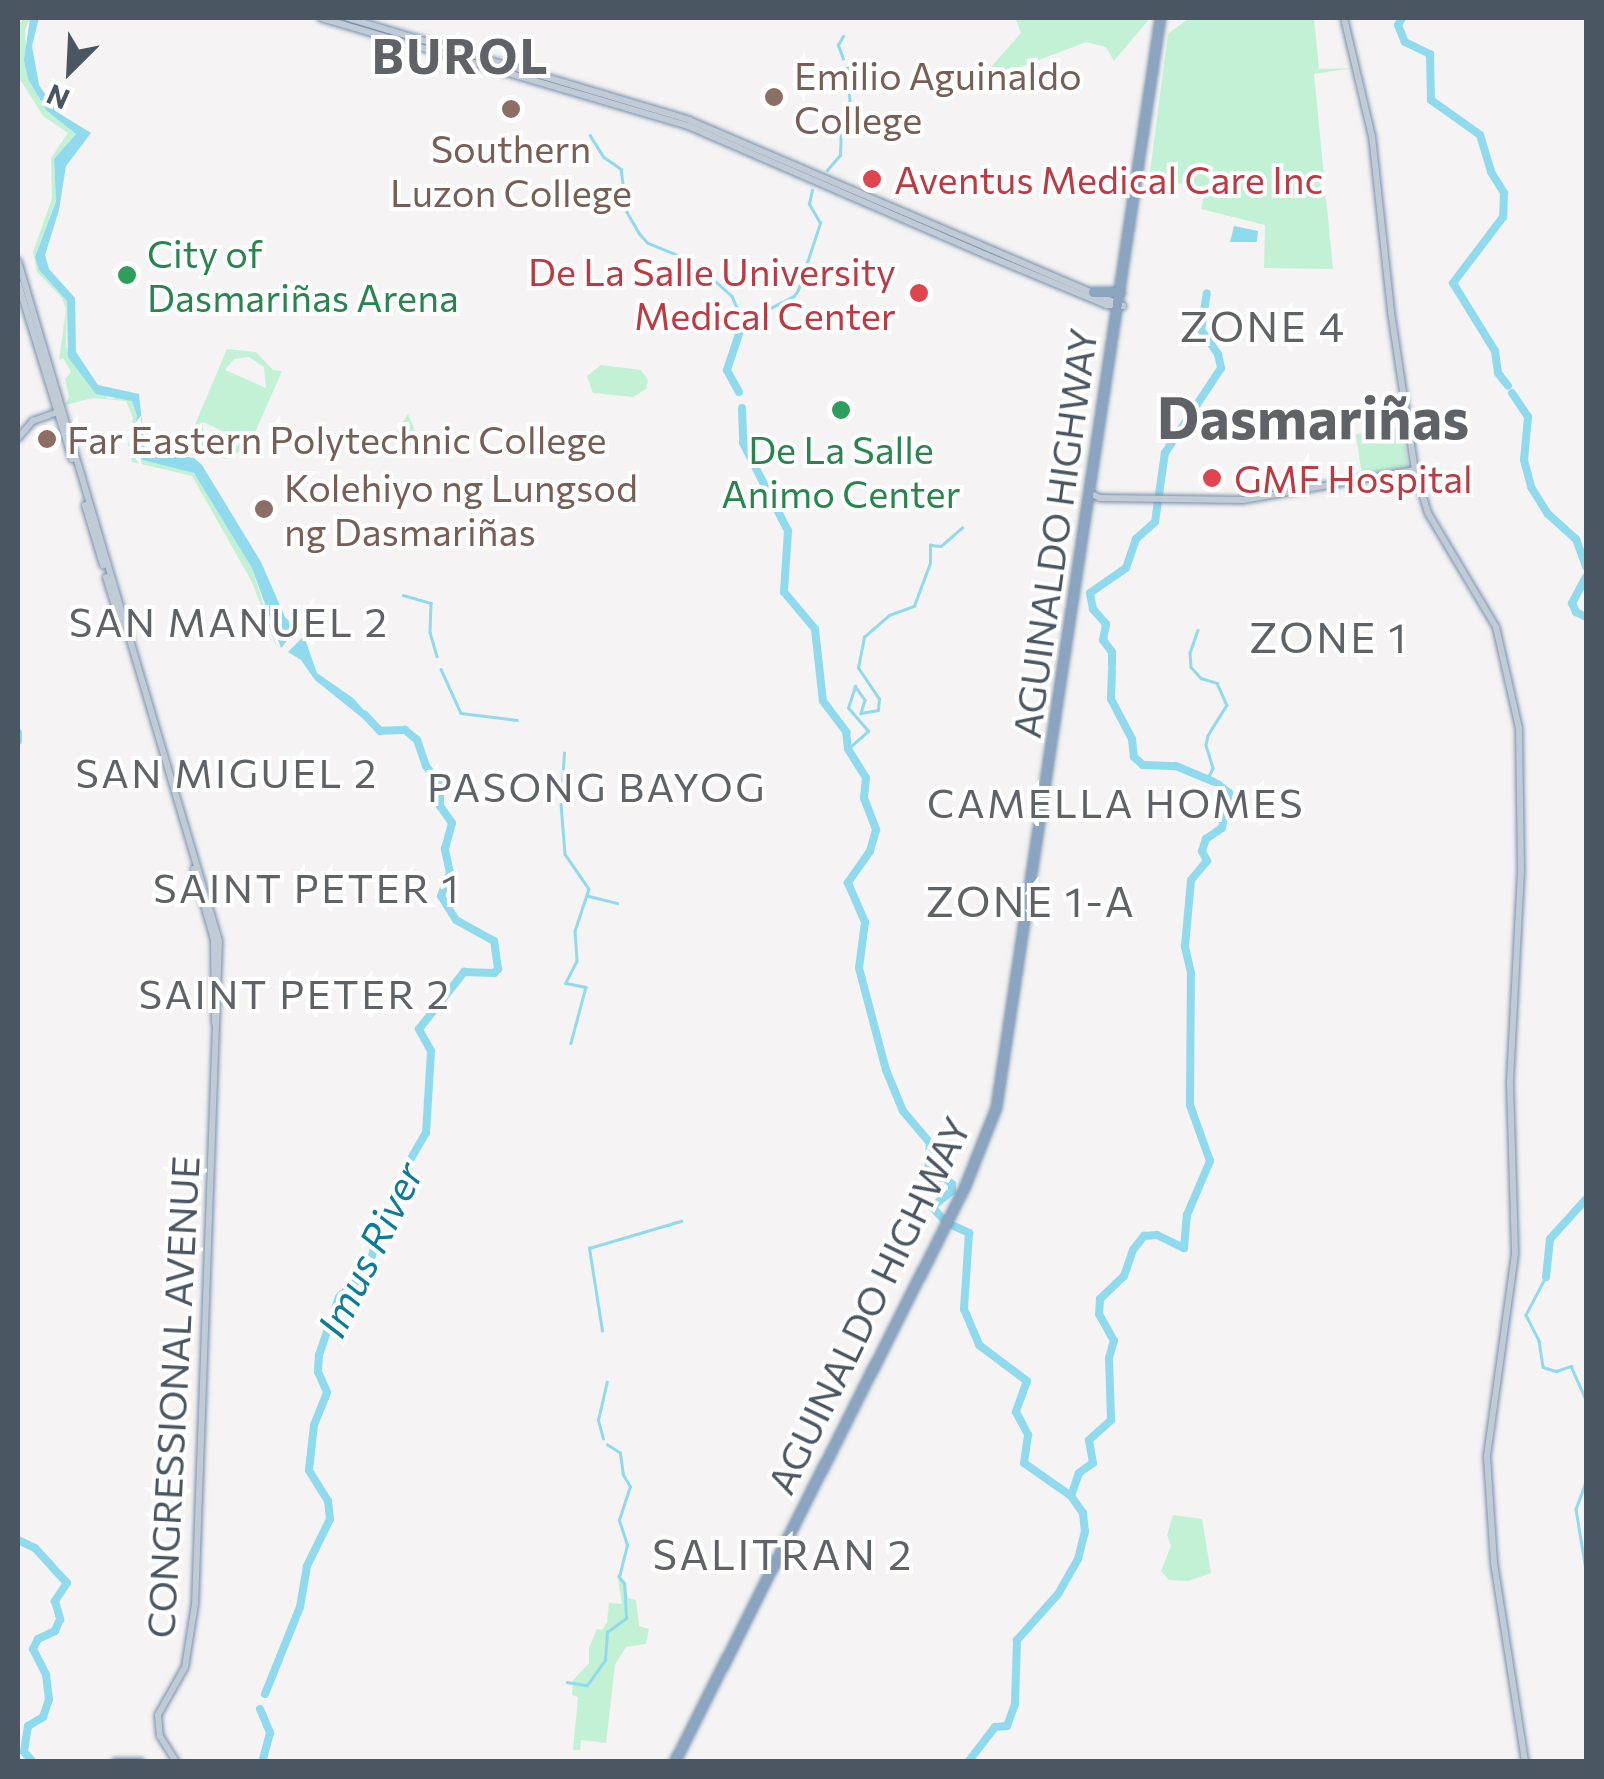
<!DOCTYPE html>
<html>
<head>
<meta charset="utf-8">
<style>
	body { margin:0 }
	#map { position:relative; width:1604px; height:1779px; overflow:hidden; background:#f5f3f3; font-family:Commissioner,sans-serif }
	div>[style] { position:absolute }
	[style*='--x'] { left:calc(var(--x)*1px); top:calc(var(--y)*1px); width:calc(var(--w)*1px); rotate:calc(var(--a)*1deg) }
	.green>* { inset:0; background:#c3f1d5; transform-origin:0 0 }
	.water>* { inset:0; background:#90daee }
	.stream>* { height:2.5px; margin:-1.25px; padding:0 1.25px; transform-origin:1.25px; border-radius:1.25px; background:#90daee }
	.river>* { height:8px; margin:-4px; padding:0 4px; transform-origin:4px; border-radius:4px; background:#90daee }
	.roads { filter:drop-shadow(0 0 2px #7690ad) drop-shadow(0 0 2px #7690ad) }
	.secondary>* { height:6px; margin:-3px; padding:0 3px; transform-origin:3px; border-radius:3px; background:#c1cbd6 }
	.highway>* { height:9px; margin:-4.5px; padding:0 4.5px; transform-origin:4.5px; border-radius:4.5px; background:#8ba5c1 }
	.dots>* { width:28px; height:28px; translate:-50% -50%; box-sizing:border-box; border:5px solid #fff; border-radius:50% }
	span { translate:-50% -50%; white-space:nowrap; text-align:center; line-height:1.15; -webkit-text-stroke:8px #fff; paint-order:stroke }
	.education-label { font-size:38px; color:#785e54 }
	.left { translate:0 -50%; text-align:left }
	.health-label { font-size:38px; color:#be3a42 }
	.right { translate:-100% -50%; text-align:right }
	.leisure-label { font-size:38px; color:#27864d }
	.street-label { font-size:38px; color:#4a5661 }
	.neighbourhood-label { font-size:40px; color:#5f6368; letter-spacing:2.5px }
	.water-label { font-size:40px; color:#0c7c9b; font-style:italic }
	.quarter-label { font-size:42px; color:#5f6368; letter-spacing:2.5px }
	.district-label { font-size:48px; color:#5f6368; font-weight:700; letter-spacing:2.5px }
	.town-label { font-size:58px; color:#5f6368; font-weight:700 }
	.frame { position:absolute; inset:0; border:20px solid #4a5661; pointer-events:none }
	.north { position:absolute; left:20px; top:20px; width:100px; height:100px; -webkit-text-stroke:8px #fff; paint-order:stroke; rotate:204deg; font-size:28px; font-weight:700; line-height:40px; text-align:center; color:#4a5661 }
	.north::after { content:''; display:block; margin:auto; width:35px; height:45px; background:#4a5661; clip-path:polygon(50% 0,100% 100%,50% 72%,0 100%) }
</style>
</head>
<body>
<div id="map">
	<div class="green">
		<div style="clip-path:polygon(24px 18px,30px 18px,25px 30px,28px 79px,47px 111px,76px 134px,54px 159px,56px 200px,35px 257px,39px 270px,67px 301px,66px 347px,108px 399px,127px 397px,132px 401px,137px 416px,135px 458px,190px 470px,197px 477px,252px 568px,278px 651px,252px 582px,192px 476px,132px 462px,128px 446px,133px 418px,126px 401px,93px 398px,65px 405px,69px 397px,65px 379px,71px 372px,63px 358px,59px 360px,66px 310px,62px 298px,37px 272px,33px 252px,52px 198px,51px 158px,68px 133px,43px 116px,18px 76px,18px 25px)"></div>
		<div style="clip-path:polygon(1020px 18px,1150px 18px,1114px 61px,1106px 47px,1086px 42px,976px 84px,1021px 33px,1016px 20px)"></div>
		<div style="clip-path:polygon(1189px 18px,1314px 18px,1319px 69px,1353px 68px,1314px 74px,1333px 269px,1264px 268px,1265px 225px,1201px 209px,1206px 187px,1149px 179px,1168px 34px)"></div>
		<div style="clip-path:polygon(evenodd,227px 349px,256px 352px,273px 370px,282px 371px,249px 446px,226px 459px,202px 448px,194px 427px,227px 349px,249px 357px,264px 367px,266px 388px,225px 370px,234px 359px,249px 357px,227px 349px,202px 423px,203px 422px,244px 441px,232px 449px,217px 449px,205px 440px,202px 423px)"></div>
		<div style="clip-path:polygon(601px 365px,641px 370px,648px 380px,646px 389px,633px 397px,593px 393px,587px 376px)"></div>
		<div style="clip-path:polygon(408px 414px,414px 428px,416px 446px,390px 442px)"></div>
		<div style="left:1402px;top:427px;width:40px;height:47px;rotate:81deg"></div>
		<div style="clip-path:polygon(1173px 1515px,1202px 1519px,1211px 1573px,1188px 1581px,1169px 1580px,1161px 1571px,1171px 1546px,1167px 1535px)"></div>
		<div style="clip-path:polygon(617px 1573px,625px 1581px,628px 1598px,636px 1600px,639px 1626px,649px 1629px,646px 1644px,626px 1647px,615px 1665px,606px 1743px,581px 1740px,580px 1750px,573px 1750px,578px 1697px,572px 1695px,573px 1680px,589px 1663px,589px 1648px,597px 1629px,602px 1630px,607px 1622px,609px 1603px,622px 1604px)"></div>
	</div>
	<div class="water">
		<div style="clip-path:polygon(30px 18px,39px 18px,32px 46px,39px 85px,57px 112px,91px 133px,66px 166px,59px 210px,45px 255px,49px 269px,75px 298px,76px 352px,98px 385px,139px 394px,145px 450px,194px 458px,202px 465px,261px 562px,285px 617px,297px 629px,281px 648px,252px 568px,194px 473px,135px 458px,132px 446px,137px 416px,132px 401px,96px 394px,68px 357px,67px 301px,39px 270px,35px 257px,56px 201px,54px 159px,76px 134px,47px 111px,28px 79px,24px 60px)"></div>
		<div style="clip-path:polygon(1234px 226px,1258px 231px,1257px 242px,1230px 242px)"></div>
		<div style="clip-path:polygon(304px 636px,317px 673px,353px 698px,371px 718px,366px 721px,315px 680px,301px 660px,288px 652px)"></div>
	</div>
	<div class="stream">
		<div style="--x:843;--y:59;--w:15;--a:-110"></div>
		<div style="--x:838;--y:45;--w:10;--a:-61"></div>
		<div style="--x:590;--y:135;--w:26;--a:58"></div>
		<div style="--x:604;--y:157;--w:21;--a:35"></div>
		<div style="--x:621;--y:169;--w:43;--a:82.1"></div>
		<div style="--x:627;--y:212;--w:24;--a:60"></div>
		<div style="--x:639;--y:233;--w:13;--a:48"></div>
		<div style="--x:648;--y:243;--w:35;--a:22"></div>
		<div style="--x:680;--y:256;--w:11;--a:63"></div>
		<div style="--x:685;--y:266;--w:31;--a:25"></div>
		<div style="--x:713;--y:279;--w:25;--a:42"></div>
		<div style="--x:732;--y:296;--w:28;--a:67"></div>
		<div style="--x:743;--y:322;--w:57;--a:-27"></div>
		<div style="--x:794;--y:296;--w:7;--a:-56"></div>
		<div style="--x:798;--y:290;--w:71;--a:-71.8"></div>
		<div style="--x:820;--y:223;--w:22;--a:-120"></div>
		<div style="--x:809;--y:204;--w:14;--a:-78"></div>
		<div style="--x:827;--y:170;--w:20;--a:-49"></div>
		<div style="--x:840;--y:155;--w:29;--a:-88"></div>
		<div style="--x:841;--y:126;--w:20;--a:-63"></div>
		<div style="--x:850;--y:108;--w:40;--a:-94.3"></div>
		<div style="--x:403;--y:595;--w:29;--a:16"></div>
		<div style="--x:431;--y:603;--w:29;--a:92"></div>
		<div style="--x:430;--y:632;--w:25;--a:74"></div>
		<div style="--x:1198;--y:630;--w:24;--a:109"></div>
		<div style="--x:1190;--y:653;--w:14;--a:86"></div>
		<div style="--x:1191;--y:667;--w:15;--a:48"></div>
		<div style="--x:1201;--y:678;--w:17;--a:17"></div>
		<div style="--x:1217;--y:683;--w:24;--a:66"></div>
		<div style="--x:1227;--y:705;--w:36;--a:122"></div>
		<div style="--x:1208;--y:736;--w:9;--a:103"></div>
		<div style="--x:1206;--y:745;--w:24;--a:73"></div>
		<div style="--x:1213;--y:768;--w:12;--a:114"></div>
		<div style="--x:441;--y:669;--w:48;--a:65.6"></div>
		<div style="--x:461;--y:713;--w:56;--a:7.1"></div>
		<div style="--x:848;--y:749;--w:27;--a:-42"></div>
		<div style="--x:868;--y:731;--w:30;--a:-131"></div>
		<div style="--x:848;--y:708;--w:23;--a:-72"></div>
		<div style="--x:855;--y:686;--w:17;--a:54"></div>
		<div style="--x:865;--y:700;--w:14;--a:107"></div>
		<div style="--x:861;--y:713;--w:17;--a:-10"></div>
		<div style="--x:878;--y:710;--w:11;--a:-85"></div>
		<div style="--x:879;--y:699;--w:37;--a:-124"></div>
		<div style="--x:858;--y:668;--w:32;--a:-79"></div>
		<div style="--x:864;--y:637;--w:33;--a:-41"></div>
		<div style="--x:889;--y:615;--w:27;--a:-20"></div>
		<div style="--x:914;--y:606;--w:46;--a:-69.6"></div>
		<div style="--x:930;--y:563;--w:18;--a:-90"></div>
		<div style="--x:930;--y:545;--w:11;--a:5"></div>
		<div style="--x:941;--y:546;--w:28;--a:-41"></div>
		<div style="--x:561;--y:799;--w:46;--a:-86.3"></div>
		<div style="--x:561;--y:804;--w:50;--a:85.4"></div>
		<div style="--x:565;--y:854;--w:42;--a:55.6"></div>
		<div style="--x:589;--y:889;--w:44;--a:108.4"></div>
		<div style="--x:575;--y:931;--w:30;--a:86"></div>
		<div style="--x:577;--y:961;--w:25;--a:117"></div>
		<div style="--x:566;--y:983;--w:20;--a:11"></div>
		<div style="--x:586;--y:987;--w:58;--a:105"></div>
		<div style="--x:589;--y:896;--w:29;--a:14"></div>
		<div style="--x:1546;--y:1277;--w:43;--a:117.8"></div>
		<div style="--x:1526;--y:1315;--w:29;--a:63"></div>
		<div style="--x:1539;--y:1341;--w:26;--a:81"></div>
		<div style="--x:1543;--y:1367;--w:14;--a:17"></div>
		<div style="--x:1556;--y:1371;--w:16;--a:-18"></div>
		<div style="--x:1571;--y:1366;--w:36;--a:66"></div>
		<div style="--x:602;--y:1331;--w:84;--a:-98.9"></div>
		<div style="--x:589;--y:1248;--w:96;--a:-16.4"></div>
		<div style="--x:603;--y:1439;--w:20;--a:-105"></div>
		<div style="--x:598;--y:1420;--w:39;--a:-77"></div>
		<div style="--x:1586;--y:1482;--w:29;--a:110"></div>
		<div style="--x:1576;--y:1509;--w:62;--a:80.7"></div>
		<div style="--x:567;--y:1682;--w:20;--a:9"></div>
		<div style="--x:587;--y:1685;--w:31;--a:-54"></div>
		<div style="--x:605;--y:1660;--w:28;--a:-86"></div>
		<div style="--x:607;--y:1632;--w:24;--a:-36"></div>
		<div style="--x:626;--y:1618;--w:34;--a:-93"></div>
		<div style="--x:624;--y:1584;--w:9;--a:-126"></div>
		<div style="--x:619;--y:1577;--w:33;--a:-76"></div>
		<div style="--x:627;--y:1545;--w:26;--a:-108"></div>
		<div style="--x:619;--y:1520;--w:35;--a:-72"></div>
		<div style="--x:630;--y:1487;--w:14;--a:-120"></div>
		<div style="--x:623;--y:1475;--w:22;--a:-98"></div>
		<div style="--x:620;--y:1453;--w:15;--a:-148"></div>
	</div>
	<div class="river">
		<div style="--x:1402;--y:18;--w:8;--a:120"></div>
		<div style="--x:1398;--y:25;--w:18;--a:68"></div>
		<div style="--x:1405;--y:42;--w:28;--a:26"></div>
		<div style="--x:1430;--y:54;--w:46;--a:88.8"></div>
		<div style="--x:1431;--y:100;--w:60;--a:35.5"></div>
		<div style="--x:1480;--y:135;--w:39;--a:73"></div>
		<div style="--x:1491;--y:172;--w:25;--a:58"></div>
		<div style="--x:1504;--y:193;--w:24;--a:92"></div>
		<div style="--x:1503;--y:217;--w:83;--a:127.1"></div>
		<div style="--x:1453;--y:283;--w:80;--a:58.3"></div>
		<div style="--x:1495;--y:351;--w:22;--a:82"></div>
		<div style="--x:1498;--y:373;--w:16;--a:52"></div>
		<div style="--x:739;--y:392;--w:25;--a:-119"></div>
		<div style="--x:727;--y:370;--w:51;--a:-71.6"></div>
		<div style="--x:1512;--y:393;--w:29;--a:56"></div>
		<div style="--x:1528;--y:417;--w:43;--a:95.3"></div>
		<div style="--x:1524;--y:460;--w:28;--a:75"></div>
		<div style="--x:1531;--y:487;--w:32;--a:58"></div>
		<div style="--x:1548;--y:514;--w:38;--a:42"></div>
		<div style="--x:1576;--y:539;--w:30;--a:70"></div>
		<div style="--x:742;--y:408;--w:35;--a:88"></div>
		<div style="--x:743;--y:443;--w:99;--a:62.9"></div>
		<div style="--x:788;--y:531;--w:61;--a:93.8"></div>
		<div style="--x:784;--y:592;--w:48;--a:50"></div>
		<div style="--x:815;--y:629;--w:72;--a:83.7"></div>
		<div style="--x:823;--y:701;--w:39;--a:53"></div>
		<div style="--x:846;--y:732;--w:17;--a:83"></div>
		<div style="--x:848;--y:749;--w:34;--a:58"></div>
		<div style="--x:866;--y:778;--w:20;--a:96"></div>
		<div style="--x:864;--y:798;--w:34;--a:69"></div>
		<div style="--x:876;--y:830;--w:22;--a:106"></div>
		<div style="--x:870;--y:851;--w:39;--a:125"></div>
		<div style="--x:848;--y:883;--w:43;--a:66.4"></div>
		<div style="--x:865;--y:922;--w:46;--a:97.4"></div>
		<div style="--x:859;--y:968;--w:106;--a:75.2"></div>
		<div style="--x:886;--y:1070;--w:44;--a:67.5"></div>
		<div style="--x:903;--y:1111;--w:42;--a:49.8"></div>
		<div style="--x:930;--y:1143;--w:29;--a:94"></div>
		<div style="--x:928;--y:1172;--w:8;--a:50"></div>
		<div style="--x:933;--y:1178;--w:12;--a:0"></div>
		<div style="--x:945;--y:1178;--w:9;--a:41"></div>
		<div style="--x:952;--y:1184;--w:7;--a:90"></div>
		<div style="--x:952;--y:1191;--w:26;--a:141"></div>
		<div style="--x:932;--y:1207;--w:19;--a:47"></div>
		<div style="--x:1586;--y:577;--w:30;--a:118"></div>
		<div style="--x:1572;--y:603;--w:10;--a:66"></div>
		<div style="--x:1576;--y:612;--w:11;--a:27"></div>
		<div style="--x:1112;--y:666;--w:14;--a:-90"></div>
		<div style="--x:1112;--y:652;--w:15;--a:-127"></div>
		<div style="--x:1103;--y:640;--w:16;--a:-79"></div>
		<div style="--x:1106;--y:624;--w:20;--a:-131"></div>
		<div style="--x:1093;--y:609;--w:16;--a:-101"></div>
		<div style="--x:1090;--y:593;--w:44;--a:-34.8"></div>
		<div style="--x:1126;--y:568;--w:31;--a:-71"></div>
		<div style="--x:1136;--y:539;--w:25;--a:-42"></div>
		<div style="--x:1155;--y:522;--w:70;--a:-81.8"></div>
		<div style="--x:1165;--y:453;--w:102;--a:-56.6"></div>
		<div style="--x:1221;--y:368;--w:14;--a:-102"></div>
		<div style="--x:1218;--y:354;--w:29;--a:-125"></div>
		<div style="--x:1201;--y:330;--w:37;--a:-81"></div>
		<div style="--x:1112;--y:670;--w:29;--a:92"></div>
		<div style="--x:1111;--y:699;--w:45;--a:62.3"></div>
		<div style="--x:1132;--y:739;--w:18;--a:84"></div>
		<div style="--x:1134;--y:757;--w:12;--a:42"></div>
		<div style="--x:1143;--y:765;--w:33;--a:2"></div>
		<div style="--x:1176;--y:766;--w:41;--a:22.8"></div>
		<div style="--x:18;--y:733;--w:8;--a:90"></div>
		<div style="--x:954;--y:1226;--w:17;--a:25"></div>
		<div style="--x:969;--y:1233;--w:76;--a:93.8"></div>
		<div style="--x:964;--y:1309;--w:39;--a:67"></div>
		<div style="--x:979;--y:1345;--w:60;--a:36.9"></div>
		<div style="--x:1027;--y:1381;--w:33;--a:110"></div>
		<div style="--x:1016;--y:1412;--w:26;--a:62"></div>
		<div style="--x:1028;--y:1435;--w:28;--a:98"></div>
		<div style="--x:1024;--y:1463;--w:57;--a:35.1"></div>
		<div style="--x:1071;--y:1496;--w:21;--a:55"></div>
		<div style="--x:1083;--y:1513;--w:18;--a:84"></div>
		<div style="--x:1085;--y:1531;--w:29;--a:104"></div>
		<div style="--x:1078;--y:1559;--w:40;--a:119.7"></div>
		<div style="--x:1058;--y:1594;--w:62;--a:131.7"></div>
		<div style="--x:1017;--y:1640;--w:64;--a:91.8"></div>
		<div style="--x:1015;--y:1704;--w:23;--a:110"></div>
		<div style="--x:1007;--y:1726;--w:12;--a:175"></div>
		<div style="--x:995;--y:1727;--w:44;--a:127.6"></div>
		<div style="--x:1546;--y:1277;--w:38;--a:-84"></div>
		<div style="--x:1550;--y:1239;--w:54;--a:-48"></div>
		<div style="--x:1071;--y:1496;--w:24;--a:-71"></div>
		<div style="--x:1079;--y:1473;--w:17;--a:-36"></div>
		<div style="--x:1093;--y:1463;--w:23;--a:-100"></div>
		<div style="--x:1089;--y:1440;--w:30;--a:-42"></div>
		<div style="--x:1111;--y:1420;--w:62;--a:-91.8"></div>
		<div style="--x:1109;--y:1358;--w:18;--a:-74"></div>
		<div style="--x:1114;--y:1341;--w:31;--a:-119"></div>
		<div style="--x:1099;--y:1314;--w:15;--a:-86"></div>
		<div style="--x:1100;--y:1299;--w:33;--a:-44"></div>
		<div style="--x:1124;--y:1276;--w:28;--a:-71"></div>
		<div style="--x:1133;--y:1250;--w:18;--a:-52"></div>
		<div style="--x:1144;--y:1236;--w:13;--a:-4"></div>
		<div style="--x:1157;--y:1235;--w:30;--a:26"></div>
		<div style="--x:1184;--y:1248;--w:33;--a:-85"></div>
		<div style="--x:1187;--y:1215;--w:59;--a:-66.9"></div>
		<div style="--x:1210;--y:1161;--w:59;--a:-109.7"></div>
		<div style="--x:1190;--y:1105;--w:132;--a:-89.6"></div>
		<div style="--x:1191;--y:973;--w:28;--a:-103"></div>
		<div style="--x:1185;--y:946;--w:66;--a:-84.8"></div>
		<div style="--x:1191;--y:880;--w:25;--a:-50"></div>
		<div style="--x:1207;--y:861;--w:11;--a:-117"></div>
		<div style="--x:1202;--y:851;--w:13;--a:-72"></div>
		<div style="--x:1206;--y:839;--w:19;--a:-35"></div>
		<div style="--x:1222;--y:828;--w:36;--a:-79"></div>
		<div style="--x:1229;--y:793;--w:14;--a:-141"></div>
		<div style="--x:18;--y:1540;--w:19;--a:25"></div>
		<div style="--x:35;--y:1548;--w:47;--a:47.6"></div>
		<div style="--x:67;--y:1583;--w:22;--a:124"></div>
		<div style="--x:55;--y:1601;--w:19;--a:74"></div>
		<div style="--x:60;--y:1619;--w:13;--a:113"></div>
		<div style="--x:55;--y:1631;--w:19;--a:155"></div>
		<div style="--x:38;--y:1639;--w:11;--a:117"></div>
		<div style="--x:33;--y:1649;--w:29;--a:63"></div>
		<div style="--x:46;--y:1675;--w:24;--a:83"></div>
		<div style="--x:49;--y:1699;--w:19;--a:108"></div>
		<div style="--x:43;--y:1717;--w:17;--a:149"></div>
		<div style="--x:28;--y:1726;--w:26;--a:99"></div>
		<div style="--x:24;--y:1752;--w:13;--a:48"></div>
		<div style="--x:265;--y:1694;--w:94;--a:-68.1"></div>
		<div style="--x:300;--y:1607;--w:42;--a:-80.3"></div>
		<div style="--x:307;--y:1566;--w:52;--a:-63.9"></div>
		<div style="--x:330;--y:1519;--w:18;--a:-96"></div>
		<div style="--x:328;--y:1501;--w:36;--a:-122"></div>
		<div style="--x:309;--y:1470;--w:45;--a:-83.7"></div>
		<div style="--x:314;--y:1425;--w:35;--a:-68"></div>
		<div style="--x:327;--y:1392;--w:22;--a:-114"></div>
		<div style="--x:318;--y:1372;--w:17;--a:-87"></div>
		<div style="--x:319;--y:1355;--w:61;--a:-71"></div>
		<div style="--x:339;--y:1297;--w:39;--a:-42"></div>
		<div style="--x:368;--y:1271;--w:43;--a:-75.3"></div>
		<div style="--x:379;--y:1229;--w:19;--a:-62"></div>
		<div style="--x:388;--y:1212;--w:11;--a:-34"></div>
		<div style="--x:397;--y:1206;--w:46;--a:-74.7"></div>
		<div style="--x:409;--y:1162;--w:34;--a:-60"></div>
		<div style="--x:426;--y:1133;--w:82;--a:-86.5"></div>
		<div style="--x:431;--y:1051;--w:25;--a:-119"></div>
		<div style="--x:419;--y:1029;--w:73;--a:-51.7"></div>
		<div style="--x:464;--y:972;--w:30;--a:2"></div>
		<div style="--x:494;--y:973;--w:6;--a:-45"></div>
		<div style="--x:498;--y:969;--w:28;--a:-98"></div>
		<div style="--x:494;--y:941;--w:43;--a:-151.1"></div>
		<div style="--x:456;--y:920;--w:28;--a:-122"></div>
		<div style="--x:441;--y:896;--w:25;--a:-69"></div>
		<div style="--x:450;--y:873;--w:25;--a:-102"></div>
		<div style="--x:445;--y:849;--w:27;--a:-75"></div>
		<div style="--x:452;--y:823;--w:21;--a:-125"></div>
		<div style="--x:440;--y:806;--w:22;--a:-90"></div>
		<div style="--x:440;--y:784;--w:23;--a:-128"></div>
		<div style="--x:426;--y:766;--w:28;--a:-109"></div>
		<div style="--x:417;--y:740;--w:16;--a:-140"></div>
		<div style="--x:405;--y:730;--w:25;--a:178"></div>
		<div style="--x:380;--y:731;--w:23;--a:-133"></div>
		<div style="--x:260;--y:1709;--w:26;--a:67"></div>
		<div style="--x:270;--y:1733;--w:30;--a:105"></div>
	</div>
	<div class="roads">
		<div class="secondary">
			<div style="--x:321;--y:18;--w:383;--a:16.4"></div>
			<div style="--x:688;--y:126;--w:325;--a:23.4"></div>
			<div style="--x:986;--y:255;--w:131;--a:22.5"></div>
			<div style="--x:1107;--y:305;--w:16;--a:4"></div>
			<div style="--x:1123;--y:306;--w:471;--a:-156.8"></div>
			<div style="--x:690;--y:120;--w:358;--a:-163.4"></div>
			<div style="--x:1344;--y:18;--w:121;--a:76.7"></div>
			<div style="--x:1372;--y:136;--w:177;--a:83.8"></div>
			<div style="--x:1391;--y:312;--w:160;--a:81.4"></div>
			<div style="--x:1415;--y:470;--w:45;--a:73.2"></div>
			<div style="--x:1428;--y:513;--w:133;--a:59.2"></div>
			<div style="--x:1496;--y:627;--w:104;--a:77.2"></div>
			<div style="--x:1519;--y:728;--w:143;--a:89.2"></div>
			<div style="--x:1521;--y:871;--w:213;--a:93"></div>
			<div style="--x:1510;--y:1084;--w:170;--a:88.3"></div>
			<div style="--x:1515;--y:1254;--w:205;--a:97.9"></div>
			<div style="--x:1487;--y:1457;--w:106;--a:86.2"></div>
			<div style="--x:1494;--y:1563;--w:201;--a:81.1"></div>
			<div style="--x:18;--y:261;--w:709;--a:73.53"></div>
			<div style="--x:219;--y:941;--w:663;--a:92.07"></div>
			<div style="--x:195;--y:1604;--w:64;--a:99"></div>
			<div style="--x:185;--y:1667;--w:55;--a:119.4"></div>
			<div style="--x:158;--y:1715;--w:21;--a:85"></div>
			<div style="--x:160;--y:1736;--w:31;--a:58"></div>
			<div style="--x:18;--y:283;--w:184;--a:72.9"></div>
			<div style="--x:18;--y:438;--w:23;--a:-49"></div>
			<div style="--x:33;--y:421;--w:30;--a:-20"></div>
			<div style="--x:1089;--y:493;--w:12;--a:24"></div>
			<div style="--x:1100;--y:498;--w:143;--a:0.8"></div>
			<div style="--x:1243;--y:500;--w:175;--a:-9.9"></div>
			<div style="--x:85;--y:505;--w:63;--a:73.3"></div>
			<div style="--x:106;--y:577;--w:58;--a:72.8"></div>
			<div style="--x:194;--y:869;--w:74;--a:74.3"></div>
			<div style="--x:214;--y:940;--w:83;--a:89.3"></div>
			<div style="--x:115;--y:1762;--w:26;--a:0"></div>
		</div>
		<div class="highway">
			<div style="--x:1093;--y:292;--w:27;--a:0"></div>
			<div style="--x:674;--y:1762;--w:643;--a:-63.2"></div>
			<div style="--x:964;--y:1188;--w:87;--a:-68.4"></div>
			<div style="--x:996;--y:1107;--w:1101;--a:-81.44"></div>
		</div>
	</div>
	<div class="dots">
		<div style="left:774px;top:97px;background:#8d6e63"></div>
		<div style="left:511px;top:109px;background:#8d6e63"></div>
		<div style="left:872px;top:179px;background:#e0444e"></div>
		<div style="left:127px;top:275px;background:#2e9e5b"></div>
		<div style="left:919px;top:293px;background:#e0444e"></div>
		<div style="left:841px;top:410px;background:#2e9e5b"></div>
		<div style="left:47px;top:439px;background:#8d6e63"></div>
		<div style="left:1212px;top:478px;background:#e0444e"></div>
		<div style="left:264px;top:509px;background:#8d6e63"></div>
	</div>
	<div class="education-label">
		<span class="left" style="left:794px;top:97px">Emilio Aguinaldo<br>College</span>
		<span style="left:511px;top:170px">Southern<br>Luzon College</span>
		<span class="left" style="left:67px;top:439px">Far Eastern Polytechnic College</span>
		<span class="left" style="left:284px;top:509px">Kolehiyo ng Lungsod<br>ng Dasmariñas</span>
	</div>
	<div class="health-label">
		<span class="left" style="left:894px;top:179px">Aventus Medical Care Inc</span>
		<span class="right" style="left:896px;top:293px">De La Salle University<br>Medical Center</span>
		<span class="left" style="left:1234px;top:478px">GMF Hospital</span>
	</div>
	<div class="leisure-label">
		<span class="left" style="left:147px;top:275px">City of<br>Dasmariñas Arena</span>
		<span style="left:841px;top:471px">De La Salle<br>Animo Center</span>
	</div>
	<div class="street-label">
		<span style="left:1054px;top:533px;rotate:-82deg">AGUINALDO HIGHWAY</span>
		<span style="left:868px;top:1305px;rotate:-64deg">AGUINALDO HIGHWAY</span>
		<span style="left:172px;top:1397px;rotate:-87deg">CONGRESSIONAL AVENUE</span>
	</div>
	<div class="neighbourhood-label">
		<span style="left:229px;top:621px">SAN MANUEL 2</span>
		<span style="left:227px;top:772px">SAN MIGUEL 2</span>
		<span style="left:597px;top:786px">PASONG BAYOG</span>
		<span style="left:1116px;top:802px">CAMELLA HOMES</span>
		<span style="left:307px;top:887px">SAINT PETER 1</span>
		<span style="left:295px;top:993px">SAINT PETER 2</span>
	</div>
	<div class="water-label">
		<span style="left:369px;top:1249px;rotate:-64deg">Imus River</span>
	</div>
	<div class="quarter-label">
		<span style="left:1263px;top:325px">ZONE 4</span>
		<span style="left:1329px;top:636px">ZONE 1</span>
		<span style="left:1031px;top:900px">ZONE 1-A</span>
		<span style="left:783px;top:1553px">SALITRAN 2</span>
	</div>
	<div class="district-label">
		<span style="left:461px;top:55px">BUROL</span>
	</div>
	<div class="town-label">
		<span style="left:1313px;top:416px">Dasmariñas</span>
	</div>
	<div class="frame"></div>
	<div class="north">N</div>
</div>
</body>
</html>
